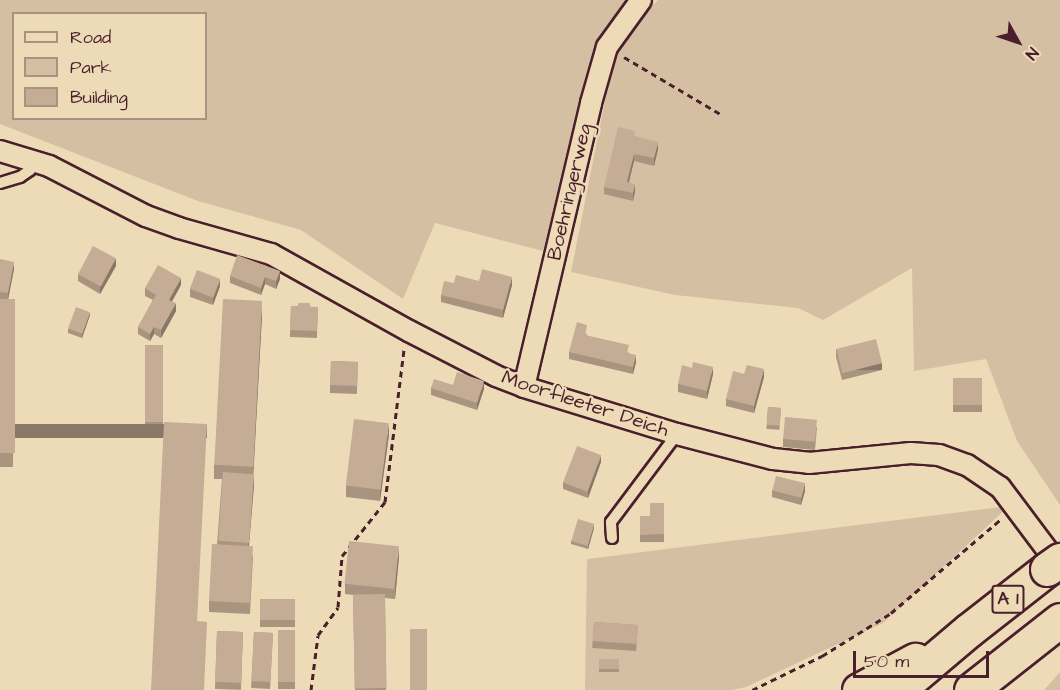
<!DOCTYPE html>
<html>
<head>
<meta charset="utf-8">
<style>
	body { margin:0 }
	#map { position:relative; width:1060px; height:690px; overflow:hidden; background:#eddbb8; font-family:"Architects Daughter",sans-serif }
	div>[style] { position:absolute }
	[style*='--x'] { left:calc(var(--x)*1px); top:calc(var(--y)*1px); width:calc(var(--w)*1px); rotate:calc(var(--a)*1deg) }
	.green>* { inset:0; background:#d5bfa3 }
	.path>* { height:3px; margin-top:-1.5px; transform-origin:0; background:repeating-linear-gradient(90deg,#4a1f2b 0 6px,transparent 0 10.5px) }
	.roads { filter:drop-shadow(2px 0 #4a1f2b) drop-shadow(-2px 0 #4a1f2b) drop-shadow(0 2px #4a1f2b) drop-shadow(0 -2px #4a1f2b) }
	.service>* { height:10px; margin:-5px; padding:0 5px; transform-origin:5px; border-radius:5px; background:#eddbb8 }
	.minor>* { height:20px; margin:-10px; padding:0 10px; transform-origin:10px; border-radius:10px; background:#eddbb8 }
	.motorway>* { height:33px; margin:-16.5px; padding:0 16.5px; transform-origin:16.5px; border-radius:16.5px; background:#eddbb8 }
	.bridges { filter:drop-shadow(2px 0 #4a1f2b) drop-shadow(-2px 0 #4a1f2b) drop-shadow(0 2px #4a1f2b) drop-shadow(0 -2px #4a1f2b) }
	.motorway-bridge>* { height:33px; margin:-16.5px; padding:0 16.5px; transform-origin:16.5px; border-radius:16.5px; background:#eddbb8 }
	.wall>* { inset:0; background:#a99480; transform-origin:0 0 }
	.shaded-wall>* { inset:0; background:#897868; transform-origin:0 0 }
	.building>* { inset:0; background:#c4ac95; transform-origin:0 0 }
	span { translate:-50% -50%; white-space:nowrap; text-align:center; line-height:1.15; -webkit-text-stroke:4.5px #eddbb8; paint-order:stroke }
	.shield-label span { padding:2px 4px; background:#eddbb8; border:2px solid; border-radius:4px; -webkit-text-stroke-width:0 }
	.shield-label { font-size:18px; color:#4a1f2b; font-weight:700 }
	.street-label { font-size:20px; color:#4a1f2b }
	.legend { position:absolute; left:12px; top:12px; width:195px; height:108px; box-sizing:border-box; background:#eddbb8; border:2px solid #ac9080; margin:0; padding:8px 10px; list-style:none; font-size:18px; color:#4a1f2b }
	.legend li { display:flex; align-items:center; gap:12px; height:30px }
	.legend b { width:30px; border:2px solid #ac9080 }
	.north { position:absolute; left:988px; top:12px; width:60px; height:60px; -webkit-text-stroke:4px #eddbb8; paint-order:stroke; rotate:130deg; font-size:16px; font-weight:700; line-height:24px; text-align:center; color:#4a1f2b }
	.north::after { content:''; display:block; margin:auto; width:21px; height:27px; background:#4a1f2b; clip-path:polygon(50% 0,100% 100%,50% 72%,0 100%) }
	.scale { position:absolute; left:853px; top:651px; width:136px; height:27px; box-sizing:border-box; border:3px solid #4a1f2b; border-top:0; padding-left:8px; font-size:18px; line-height:21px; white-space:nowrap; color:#4a1f2b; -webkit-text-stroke:4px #eddbb8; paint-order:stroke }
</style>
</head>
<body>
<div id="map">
	<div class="green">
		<i style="clip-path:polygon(evenodd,0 0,631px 0,597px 43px,543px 251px,435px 223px,403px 299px,301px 230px,198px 201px,0 124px,0 0,14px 14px,206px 14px,206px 118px,14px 118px,14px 14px)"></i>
		<i style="clip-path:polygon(658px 0,1060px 0,1060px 505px,1017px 441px,986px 359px,914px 371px,912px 268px,823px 320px,798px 308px,675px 295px,571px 272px,612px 65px,623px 38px)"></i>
		<i style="clip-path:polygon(1009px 506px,883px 623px,746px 687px,732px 690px,585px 690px,587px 559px)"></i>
		<i style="clip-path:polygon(1060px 672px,1060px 690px,1044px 690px)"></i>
	</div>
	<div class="path">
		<i style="--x:624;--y:57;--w:114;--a:30.6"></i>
		<i style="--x:311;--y:690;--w:55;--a:-82.7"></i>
		<i style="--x:318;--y:635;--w:34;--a:-54"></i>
		<i style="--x:338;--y:607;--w:51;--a:-85.5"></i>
		<i style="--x:342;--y:556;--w:69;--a:-51.5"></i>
		<i style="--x:385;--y:502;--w:154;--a:-82.9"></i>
		<i style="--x:752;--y:690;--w:78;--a:-25.9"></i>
		<i style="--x:822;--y:656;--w:81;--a:-31.9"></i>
		<i style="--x:891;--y:613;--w:145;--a:-40.5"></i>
	</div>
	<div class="roads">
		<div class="service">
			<i style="--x:0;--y:183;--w:21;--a:-17"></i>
			<i style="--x:20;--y:177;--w:12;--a:-35"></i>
			<i style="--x:30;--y:170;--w:12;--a:-48"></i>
			<i style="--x:612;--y:538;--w:16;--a:-94"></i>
			<i style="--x:611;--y:522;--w:110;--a:-53.1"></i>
		</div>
		<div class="minor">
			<i style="--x:0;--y:151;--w:51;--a:17"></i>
			<i style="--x:49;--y:166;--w:109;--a:27.3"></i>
			<i style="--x:146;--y:216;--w:35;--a:20"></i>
			<i style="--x:179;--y:228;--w:96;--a:15.8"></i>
			<i style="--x:271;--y:254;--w:158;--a:29.2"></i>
			<i style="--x:409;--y:331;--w:98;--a:27.3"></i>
			<i style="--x:496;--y:376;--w:30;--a:21"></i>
			<i style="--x:524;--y:387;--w:160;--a:17.1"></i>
			<i style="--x:677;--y:434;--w:99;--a:14.6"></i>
			<i style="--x:773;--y:459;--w:36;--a:6"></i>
			<i style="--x:809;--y:463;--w:102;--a:-5.6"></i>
			<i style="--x:911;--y:453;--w:28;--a:4"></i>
			<i style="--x:939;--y:455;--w:30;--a:20"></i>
			<i style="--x:967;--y:465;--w:40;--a:34"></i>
			<i style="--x:1000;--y:487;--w:100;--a:53.1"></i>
			<i style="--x:524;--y:387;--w:292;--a:-76.7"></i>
			<i style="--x:591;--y:103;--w:58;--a:-74.1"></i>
			<i style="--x:607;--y:47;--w:58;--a:-54.1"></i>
		</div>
		<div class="motorway">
			<i style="--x:859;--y:690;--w:64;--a:-28.2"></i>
			<i style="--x:898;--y:690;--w:93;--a:-40.2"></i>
			<i style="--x:969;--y:630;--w:99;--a:-38"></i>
			<i style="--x:971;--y:690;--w:113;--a:-38.2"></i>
		</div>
	</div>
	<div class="bridges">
		<div class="motorway-bridge">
			<i style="--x:1047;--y:569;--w:16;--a:-35"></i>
		</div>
	</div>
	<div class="wall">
		<i style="clip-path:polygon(635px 136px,658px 149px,654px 166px,634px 161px,629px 182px,635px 191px,633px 201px,604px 194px,604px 187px)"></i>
		<i style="clip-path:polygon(0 259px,14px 269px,8px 299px,15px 299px,13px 467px,0 467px)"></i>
		<i style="clip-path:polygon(116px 266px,100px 294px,78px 281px,78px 274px)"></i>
		<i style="clip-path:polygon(280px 271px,280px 279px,276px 289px,265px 284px,261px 295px,230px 283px,230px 276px)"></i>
		<i style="clip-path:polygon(479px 281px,512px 285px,503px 318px,441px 302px,441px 295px,454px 283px)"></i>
		<i style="clip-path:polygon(181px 285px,172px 301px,176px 311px,161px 338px,154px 334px,150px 341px,138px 334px,138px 327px,153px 300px,145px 296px,145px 288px)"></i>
		<i style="clip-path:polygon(220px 286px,213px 305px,190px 297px,190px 289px)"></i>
		<i style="left:291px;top:306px;width:27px;height:31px;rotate:2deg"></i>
		<i style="clip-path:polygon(90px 315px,82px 338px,68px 333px,68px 329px)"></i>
		<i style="clip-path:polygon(262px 315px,253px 474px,254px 485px,249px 546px,253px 557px,250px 614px,209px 612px,209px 601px,217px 544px,222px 479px,214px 479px,214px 465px)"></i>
		<i style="clip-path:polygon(587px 332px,586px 335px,629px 353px,636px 362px,633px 374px,569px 359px,569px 352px)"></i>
		<i style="left:145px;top:345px;width:18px;height:85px"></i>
		<i style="clip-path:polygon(836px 349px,882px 370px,842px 380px,836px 357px)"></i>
		<i style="left:331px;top:361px;width:27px;height:32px;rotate:2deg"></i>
		<i style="clip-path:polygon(692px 368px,713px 374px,707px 399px,678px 392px,678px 384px)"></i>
		<i style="clip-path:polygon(764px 377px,754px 413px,726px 406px,726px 399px)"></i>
		<i style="left:953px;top:378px;width:29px;height:34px"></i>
		<i style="clip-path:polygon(431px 388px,484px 389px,477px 410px,431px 395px)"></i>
		<i style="left:768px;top:407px;width:13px;height:22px;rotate:4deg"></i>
		<i style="clip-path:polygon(817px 427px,815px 450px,783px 447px,783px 439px)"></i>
		<i style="clip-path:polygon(389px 434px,380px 501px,346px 497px,346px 486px)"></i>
		<i style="clip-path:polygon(601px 462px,588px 498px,563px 489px,563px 482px)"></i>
		<i style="clip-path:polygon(772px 490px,805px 491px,801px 505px,772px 497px)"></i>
		<i style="clip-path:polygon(664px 503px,664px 542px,640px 542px,640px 516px,650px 516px)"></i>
		<i style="clip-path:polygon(594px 528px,588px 549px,571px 544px,571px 541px)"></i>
		<i style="clip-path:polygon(399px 557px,395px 599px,385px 598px,386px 690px,355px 690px,353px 595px,345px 594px,345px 584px)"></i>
		<i style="left:260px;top:599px;width:35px;height:28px"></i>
		<i style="left:594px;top:622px;width:44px;height:26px;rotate:4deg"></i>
		<i style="left:278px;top:630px;width:17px;height:59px"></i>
		<i style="left:217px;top:631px;width:26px;height:58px;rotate:2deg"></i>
		<i style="left:254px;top:632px;width:19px;height:56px;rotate:3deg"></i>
		<i style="left:599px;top:659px;width:20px;height:13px"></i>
	</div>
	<div class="shaded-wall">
		<i style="clip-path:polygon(658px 142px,658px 149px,654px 166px,654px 158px)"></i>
		<i style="clip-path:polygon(634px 154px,634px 161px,627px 189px,627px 182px)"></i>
		<i style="clip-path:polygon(635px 184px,635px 191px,633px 201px,633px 193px)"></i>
		<i style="clip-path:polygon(116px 258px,116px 266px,100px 294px,100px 286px)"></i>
		<i style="clip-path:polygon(14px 262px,14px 269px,8px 300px,8px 293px)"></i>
		<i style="clip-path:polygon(280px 271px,280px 279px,276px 289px,276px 281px)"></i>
		<i style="clip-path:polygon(265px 277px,265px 284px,261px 295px,261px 288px)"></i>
		<i style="clip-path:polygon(512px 277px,512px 285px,503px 318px,503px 310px)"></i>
		<i style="clip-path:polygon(181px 278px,181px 285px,169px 307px,169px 300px)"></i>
		<i style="clip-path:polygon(220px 279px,220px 286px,213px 305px,213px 298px)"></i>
		<i style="clip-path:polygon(262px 301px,262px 315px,253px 481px,253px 467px)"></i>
		<i style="clip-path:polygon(176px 303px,176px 311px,161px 338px,161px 330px)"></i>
		<i style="clip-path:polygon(90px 312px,90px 315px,82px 338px,82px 334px)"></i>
		<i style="clip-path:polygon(154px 327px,154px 334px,150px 341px,150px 334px)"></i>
		<i style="clip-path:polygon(636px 355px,636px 362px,633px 374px,633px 367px)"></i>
		<i style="left:882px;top:363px;width:7px;height:41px;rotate:90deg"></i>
		<i style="clip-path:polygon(713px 367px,713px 374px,707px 399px,707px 391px)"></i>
		<i style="clip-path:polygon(764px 369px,764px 377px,754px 413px,754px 406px)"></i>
		<i style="clip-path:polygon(484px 381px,484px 389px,477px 410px,477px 403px)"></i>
		<i style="clip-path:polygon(389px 423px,389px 434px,380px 501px,380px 491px)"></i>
		<i style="left:207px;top:424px;width:14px;height:197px;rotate:90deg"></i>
		<i style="clip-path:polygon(601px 455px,601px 462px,588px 498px,588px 491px)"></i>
		<i style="clip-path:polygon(254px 474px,254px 485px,248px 554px,248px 543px)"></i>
		<i style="clip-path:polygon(805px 483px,805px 491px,801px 505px,801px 498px)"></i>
		<i style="clip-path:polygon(594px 524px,594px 528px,588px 549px,588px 546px)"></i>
		<i style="clip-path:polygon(399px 546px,399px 557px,395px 599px,395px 588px)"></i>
	</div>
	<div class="building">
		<i style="clip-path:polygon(618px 127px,635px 131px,634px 136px,658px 142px,654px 158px,634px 154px,627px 182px,635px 184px,633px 193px,604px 187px)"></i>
		<i style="left:93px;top:246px;width:26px;height:32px;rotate:28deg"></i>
		<i style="clip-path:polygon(237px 255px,280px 271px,276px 281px,265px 277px,261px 288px,230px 276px)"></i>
		<i style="clip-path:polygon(0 259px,14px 262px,8px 293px,0 292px)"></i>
		<i style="clip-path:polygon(158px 265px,181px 278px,169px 300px,176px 303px,161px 330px,154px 327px,150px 334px,138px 327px,156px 295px,145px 288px)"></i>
		<i style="clip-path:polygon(482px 269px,512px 277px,503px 310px,441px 295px,444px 281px,454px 283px,456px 275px,479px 281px)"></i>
		<i style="left:197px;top:270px;width:25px;height:20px;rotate:21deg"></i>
		<i style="left:0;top:299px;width:15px;height:154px"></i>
		<i style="left:223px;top:299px;width:39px;height:166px;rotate:3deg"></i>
		<i style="clip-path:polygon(298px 303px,310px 303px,310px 307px,318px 307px,317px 331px,290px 330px,291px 306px,298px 306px)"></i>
		<i style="left:76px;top:307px;width:15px;height:23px;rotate:20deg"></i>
		<i style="clip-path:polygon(577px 322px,587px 325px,585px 335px,629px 345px,627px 353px,636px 355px,633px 367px,569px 352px)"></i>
		<i style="left:876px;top:339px;width:25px;height:41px;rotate:76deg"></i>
		<i style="left:145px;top:345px;width:18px;height:77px"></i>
		<i style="left:331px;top:361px;width:27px;height:24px;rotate:2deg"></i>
		<i style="clip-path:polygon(693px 362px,713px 367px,707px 391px,678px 384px,682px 365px,692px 368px)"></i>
		<i style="clip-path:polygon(747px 365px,764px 369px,754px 406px,726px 399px,733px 371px,744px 374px)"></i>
		<i style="clip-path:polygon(457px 372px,484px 381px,477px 403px,431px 388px,434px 379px,453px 385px)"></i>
		<i style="left:953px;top:378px;width:29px;height:27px"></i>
		<i style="left:768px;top:407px;width:13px;height:18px;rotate:4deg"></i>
		<i style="left:785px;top:417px;width:32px;height:22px;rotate:5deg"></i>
		<i style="left:354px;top:419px;width:35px;height:67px;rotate:7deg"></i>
		<i style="clip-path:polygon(164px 422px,207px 424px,197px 621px,207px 622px,204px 690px,151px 690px)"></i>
		<i style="left:577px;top:446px;width:26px;height:39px;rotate:21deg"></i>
		<i style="left:223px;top:472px;width:31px;height:69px;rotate:4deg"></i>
		<i style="left:776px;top:476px;width:30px;height:15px;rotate:14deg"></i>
		<i style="clip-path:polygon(650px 503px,664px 503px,664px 534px,640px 535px,640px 516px,650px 516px)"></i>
		<i style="left:578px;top:519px;width:17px;height:23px;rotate:17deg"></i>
		<i style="left:349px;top:541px;width:50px;height:43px;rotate:6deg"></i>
		<i style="left:212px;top:544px;width:41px;height:57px;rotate:3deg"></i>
		<i style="left:385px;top:594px;width:94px;height:32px;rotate:89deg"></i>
		<i style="left:260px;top:599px;width:35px;height:21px"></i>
		<i style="left:594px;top:622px;width:44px;height:19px;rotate:4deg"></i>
		<i style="left:410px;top:629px;width:17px;height:61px"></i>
		<i style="left:278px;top:630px;width:17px;height:52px"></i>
		<i style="left:217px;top:631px;width:26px;height:51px;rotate:2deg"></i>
		<i style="left:254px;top:632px;width:19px;height:49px;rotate:3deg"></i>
		<i style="left:599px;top:659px;width:20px;height:10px"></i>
	</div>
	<div class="shield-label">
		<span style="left:1008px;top:599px">A 1</span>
	</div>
	<div class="street-label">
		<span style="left:570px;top:192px;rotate:-77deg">Boehringerweg</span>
		<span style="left:585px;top:404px;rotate:18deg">Moorfleeter Deich</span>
	</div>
	<ul class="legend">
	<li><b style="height:8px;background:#eddbb8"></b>Road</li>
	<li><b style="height:16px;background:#d5bfa3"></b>Park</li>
	<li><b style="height:16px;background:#c4ac95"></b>Building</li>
	</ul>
	<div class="north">N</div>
	<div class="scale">50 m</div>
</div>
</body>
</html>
